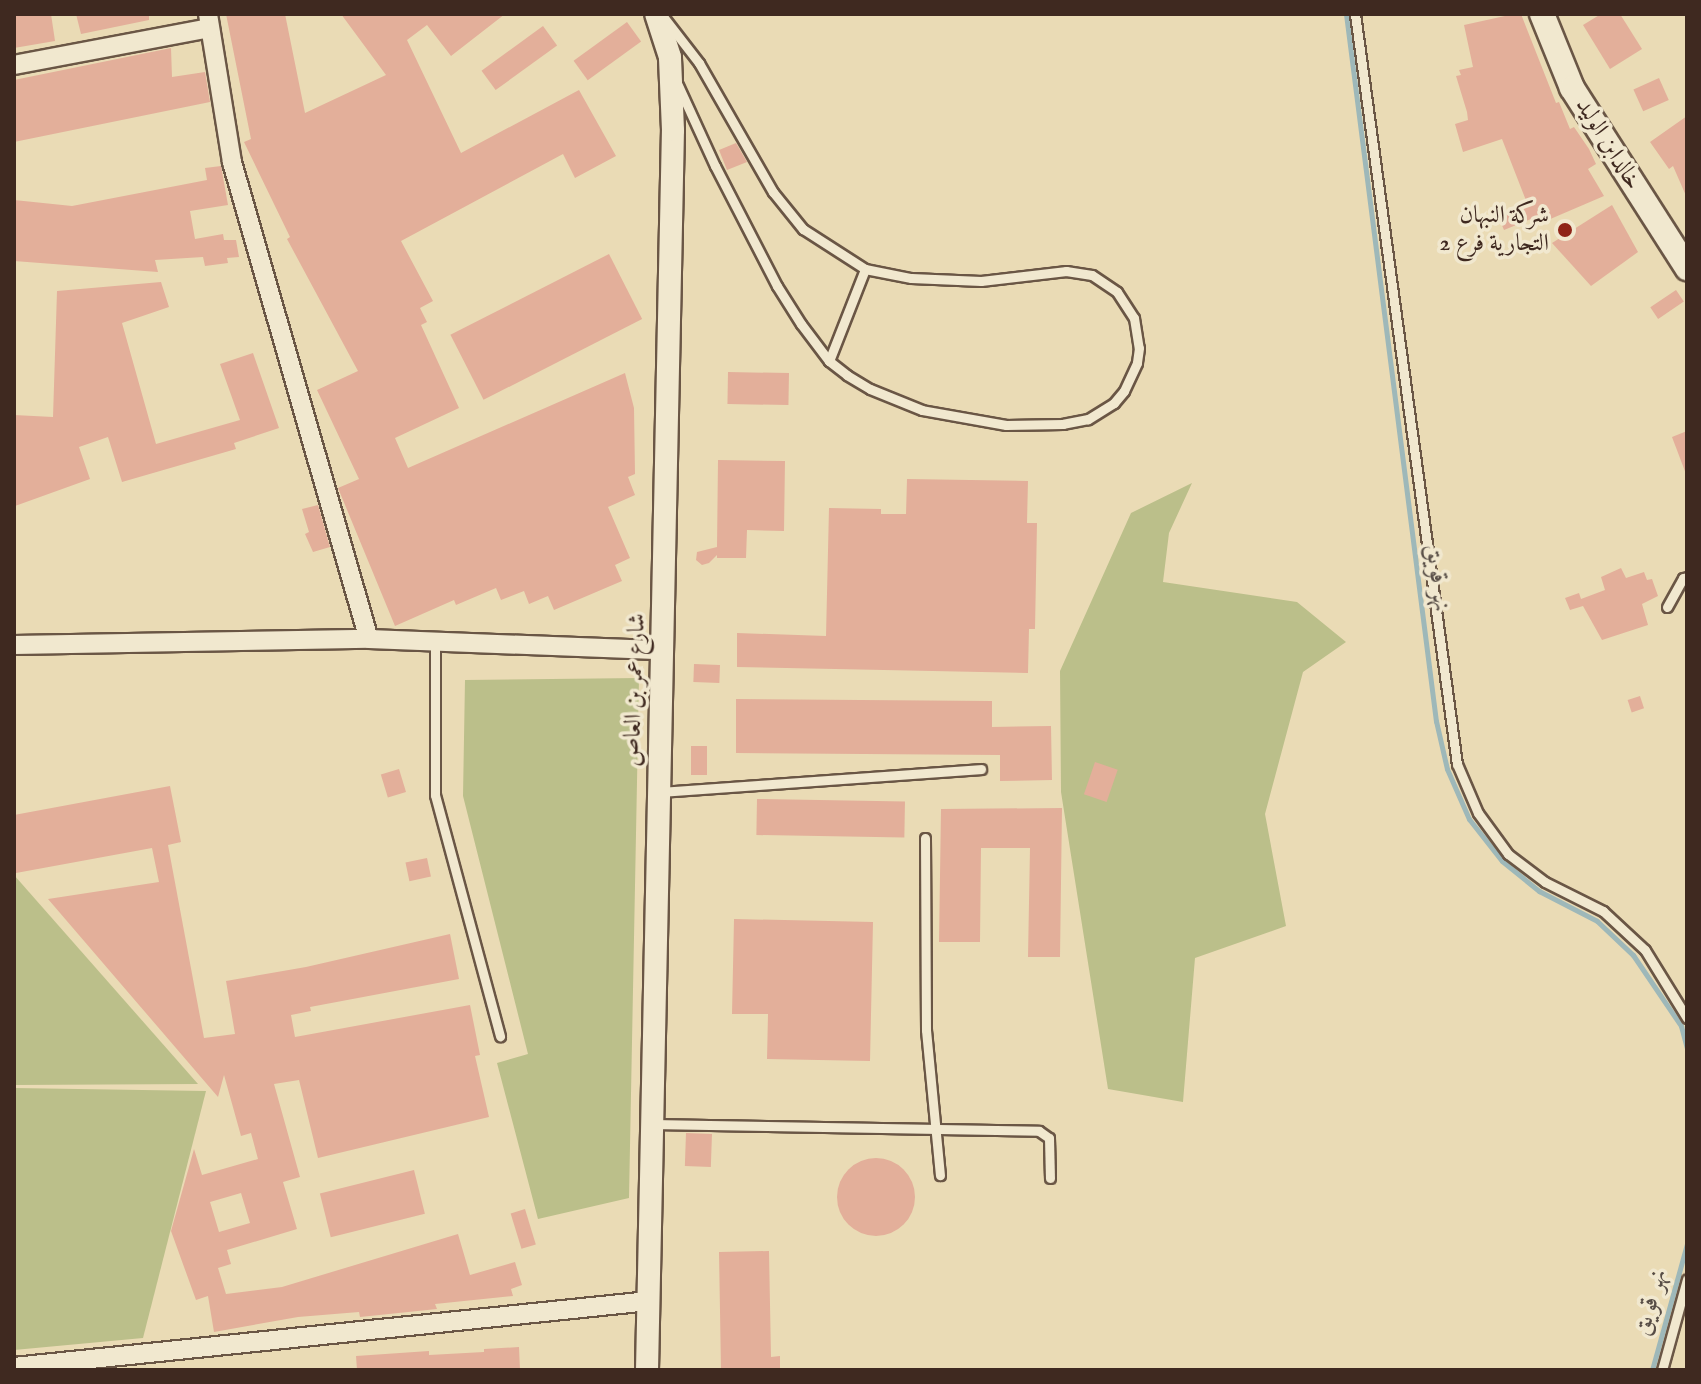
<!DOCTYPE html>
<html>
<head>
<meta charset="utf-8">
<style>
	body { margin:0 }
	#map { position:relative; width:1701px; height:1384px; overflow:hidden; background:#eadbb5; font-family:"IM FELL English",Amiri,serif }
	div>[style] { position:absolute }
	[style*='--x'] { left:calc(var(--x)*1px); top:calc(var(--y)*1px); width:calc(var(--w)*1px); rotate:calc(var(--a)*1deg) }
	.green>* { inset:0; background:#bbbf8a }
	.stream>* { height:5px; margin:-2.5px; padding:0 2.5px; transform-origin:2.5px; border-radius:2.5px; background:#9eb8b9 }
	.building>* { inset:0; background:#e3af9a; transform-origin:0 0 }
	.round { border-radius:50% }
	.roads { filter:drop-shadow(2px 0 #6a5645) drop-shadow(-2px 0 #6a5645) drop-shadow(0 2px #6a5645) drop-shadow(0 -2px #6a5645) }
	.service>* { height:9px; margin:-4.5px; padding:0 4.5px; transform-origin:4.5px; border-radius:4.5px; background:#f1e8cf }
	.minor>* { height:18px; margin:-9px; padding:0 9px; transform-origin:9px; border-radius:9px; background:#f1e8cf }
	.tertiary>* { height:22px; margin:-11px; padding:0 11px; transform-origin:11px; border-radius:11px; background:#f1e8cf }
	.secondary>* { height:24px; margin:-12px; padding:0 12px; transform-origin:12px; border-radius:12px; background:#f1e8cf }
	.dots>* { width:22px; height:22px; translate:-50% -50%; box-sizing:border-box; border:4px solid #f1e8cf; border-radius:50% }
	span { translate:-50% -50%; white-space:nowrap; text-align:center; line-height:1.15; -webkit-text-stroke:7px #f1e8cf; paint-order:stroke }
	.street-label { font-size:24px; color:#3f2920 }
	.poi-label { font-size:24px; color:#3f2920 }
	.right { translate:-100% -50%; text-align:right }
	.water-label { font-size:26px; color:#574d46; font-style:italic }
	.frame { position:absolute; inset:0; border:16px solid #3f2920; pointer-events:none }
</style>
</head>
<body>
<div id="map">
	<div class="green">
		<i style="clip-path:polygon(1192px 483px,1169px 533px,1163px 582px,1297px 602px,1346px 642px,1303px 672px,1265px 814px,1286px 926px,1195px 958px,1183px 1102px,1108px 1089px,1061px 792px,1060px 671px,1131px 513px)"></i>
		<i style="clip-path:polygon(639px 678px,629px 1198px,538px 1219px,497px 1063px,528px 1054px,463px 796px,465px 680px)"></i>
		<i style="clip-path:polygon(14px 875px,198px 1084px,14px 1085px)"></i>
		<i style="clip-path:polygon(14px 1088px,206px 1091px,143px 1338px,14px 1350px)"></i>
	</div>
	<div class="stream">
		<i style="--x:1346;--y:14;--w:713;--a:82.75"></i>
		<i style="--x:1436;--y:721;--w:49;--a:77.1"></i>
		<i style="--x:1447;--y:769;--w:55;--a:66.3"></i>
		<i style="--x:1469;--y:819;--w:53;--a:51.8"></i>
		<i style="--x:1502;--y:861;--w:48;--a:39"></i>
		<i style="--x:1539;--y:891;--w:65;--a:27.3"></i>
		<i style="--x:1597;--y:921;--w:50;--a:43.4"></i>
		<i style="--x:1633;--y:955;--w:86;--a:55.9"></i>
		<i style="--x:1681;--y:1026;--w:24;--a:75"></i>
		<i style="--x:1652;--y:1370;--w:131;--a:-74.5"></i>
	</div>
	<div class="building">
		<i style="clip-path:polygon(14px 14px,51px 14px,55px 41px,14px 48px)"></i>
		<i style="clip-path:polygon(76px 14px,149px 14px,149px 20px,81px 34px)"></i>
		<i style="clip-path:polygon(226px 14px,285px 14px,305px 113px,386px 75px,341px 14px,505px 14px,451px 56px,427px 25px,407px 40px,461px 153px,579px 90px,616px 156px,575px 178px,563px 154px,401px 241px,433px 301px,420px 308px,427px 322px,421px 325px,459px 408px,395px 438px,408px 468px,625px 373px,634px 408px,635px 474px,628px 477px,635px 495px,608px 507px,630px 558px,615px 565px,622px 581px,554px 610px,548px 596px,529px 604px,524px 591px,501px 600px,496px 588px,456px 605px,454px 600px,395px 626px,338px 488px,359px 479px,317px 390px,358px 371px,287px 239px,290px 237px,244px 142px,251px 139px)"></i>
		<i style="clip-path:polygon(1514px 14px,1521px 14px,1556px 103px,1559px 102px,1570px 129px,1574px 127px,1589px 149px,1596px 164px,1588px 169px,1604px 196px,1534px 226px,1531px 219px,1504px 230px,1499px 218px,1527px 203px,1502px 139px,1463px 152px,1455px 124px,1468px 120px,1467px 112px,1456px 76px,1461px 75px,1459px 70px,1473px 67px,1464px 25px)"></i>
		<i style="clip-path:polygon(1601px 14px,1620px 14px,1642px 49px,1610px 69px,1583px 25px)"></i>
		<i style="left:627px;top:22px;width:24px;height:66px;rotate:54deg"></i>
		<i style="left:543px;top:26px;width:24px;height:76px;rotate:54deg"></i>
		<i style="clip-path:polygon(171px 48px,172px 77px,205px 72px,210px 102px,14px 142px,14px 80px)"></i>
		<i style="left:1659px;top:78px;width:24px;height:28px;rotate:66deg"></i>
		<i style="clip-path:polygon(1687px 116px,1687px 198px,1673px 166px,1669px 169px,1650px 142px)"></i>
		<i style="clip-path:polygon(736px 143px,747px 162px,727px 170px,719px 150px)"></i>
		<i style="clip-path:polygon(221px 166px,228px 205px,190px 211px,195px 239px,223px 234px,224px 240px,236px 240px,239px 257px,227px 258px,228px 263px,205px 266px,203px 257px,155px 260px,158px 272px,14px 261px,14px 200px,72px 206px,207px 180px,205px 168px)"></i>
		<i style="clip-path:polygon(1612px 205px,1638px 252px,1591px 286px,1552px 243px)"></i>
		<i style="left:609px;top:254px;width:73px;height:178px;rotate:63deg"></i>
		<i style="clip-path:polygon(161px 282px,169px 307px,122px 323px,156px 444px,240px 420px,220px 364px,253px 353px,279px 428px,234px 443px,236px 449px,122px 482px,108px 437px,79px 447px,90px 479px,15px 506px,14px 415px,53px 417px,57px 291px)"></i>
		<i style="left:1676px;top:290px;width:14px;height:31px;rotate:56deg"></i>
		<i style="left:728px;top:372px;width:61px;height:32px;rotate:1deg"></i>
		<i style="clip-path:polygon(1687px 431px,1687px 473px,1686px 474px,1672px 437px)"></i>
		<i style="clip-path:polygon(718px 460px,785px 461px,784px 531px,747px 530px,746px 558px,717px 558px,717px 555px,709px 563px,702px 565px,696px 560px,697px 552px,717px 547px)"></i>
		<i style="clip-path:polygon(907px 479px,1028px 481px,1027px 523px,1037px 523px,1035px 629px,1029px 629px,1028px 673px,737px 667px,737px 633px,826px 636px,829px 508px,881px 509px,881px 514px,906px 514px)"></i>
		<i style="clip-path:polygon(318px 505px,330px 547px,313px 552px,305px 534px,309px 532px,302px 509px)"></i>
		<i style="clip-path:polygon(1621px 568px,1626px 578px,1644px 572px,1647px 580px,1652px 579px,1658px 596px,1642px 604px,1648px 625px,1602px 640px,1583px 606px,1570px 610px,1565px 598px,1579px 593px,1581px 599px,1605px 590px,1601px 577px)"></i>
		<i style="left:694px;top:664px;width:26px;height:18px;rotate:2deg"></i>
		<i style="left:1640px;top:696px;width:13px;height:13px;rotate:72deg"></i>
		<i style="clip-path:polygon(736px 699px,992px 701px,992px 727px,1051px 726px,1052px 780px,1000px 781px,1000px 755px,736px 753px)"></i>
		<i style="left:691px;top:746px;width:16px;height:29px"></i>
		<i style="left:1095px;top:762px;width:24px;height:34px;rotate:19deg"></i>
		<i style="left:399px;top:769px;width:24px;height:19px;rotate:73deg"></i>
		<i style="clip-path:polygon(evenodd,170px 786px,181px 842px,168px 845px,204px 1038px,235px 1034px,226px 981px,306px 967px,450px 934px,459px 979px,310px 1007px,311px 1011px,291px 1015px,295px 1037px,470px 1005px,480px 1055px,475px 1056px,489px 1117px,318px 1158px,299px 1080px,274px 1084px,300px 1177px,283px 1182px,297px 1229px,227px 1250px,231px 1264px,218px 1268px,226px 1294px,282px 1287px,458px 1234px,470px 1275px,515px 1262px,522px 1285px,511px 1289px,513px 1296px,435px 1304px,437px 1309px,360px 1317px,359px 1312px,298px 1317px,214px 1332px,208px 1296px,196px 1300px,171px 1231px,194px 1149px,202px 1175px,258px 1159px,251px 1133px,241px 1136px,224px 1075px,218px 1097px,48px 899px,159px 882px,152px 848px,16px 873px,14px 863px,14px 815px,170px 786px,241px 1193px,250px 1223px,219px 1232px,210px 1202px,241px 1193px)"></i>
		<i style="left:757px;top:799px;width:148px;height:36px;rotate:1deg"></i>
		<i style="clip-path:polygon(1062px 808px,1060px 957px,1028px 957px,1030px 848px,981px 848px,980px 942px,939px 942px,941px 809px)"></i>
		<i style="left:427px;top:858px;width:19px;height:22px;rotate:78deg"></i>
		<i style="clip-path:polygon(734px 919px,873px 922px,870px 1061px,767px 1059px,768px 1014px,732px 1014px)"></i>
		<i style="left:686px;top:1133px;width:26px;height:33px;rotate:2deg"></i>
		<i class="round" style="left:837px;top:1158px;width:78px;height:78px"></i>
		<i style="left:414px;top:1170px;width:45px;height:97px;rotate:76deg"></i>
		<i style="left:525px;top:1209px;width:37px;height:15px;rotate:73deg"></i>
		<i style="clip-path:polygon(769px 1251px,771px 1357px,780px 1356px,780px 1370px,721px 1370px,719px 1252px)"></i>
		<i style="clip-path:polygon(519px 1347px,520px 1370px,357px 1370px,356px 1356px,429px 1351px,429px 1355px,484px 1352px,484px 1349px)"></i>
	</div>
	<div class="roads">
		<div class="service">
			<i style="--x:1355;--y:14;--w:757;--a:82.26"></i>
			<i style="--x:1457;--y:764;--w:53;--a:66.8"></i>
			<i style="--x:1478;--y:813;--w:51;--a:53.8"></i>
			<i style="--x:1508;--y:854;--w:46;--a:37.1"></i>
			<i style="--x:1545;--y:882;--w:65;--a:26.6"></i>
			<i style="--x:1603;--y:911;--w:57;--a:42.9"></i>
			<i style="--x:1645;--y:950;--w:80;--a:58.3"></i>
			<i style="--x:665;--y:19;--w:56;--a:52.3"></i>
			<i style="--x:699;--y:63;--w:149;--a:60.2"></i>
			<i style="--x:773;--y:192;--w:48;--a:51"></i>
			<i style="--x:803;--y:229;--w:74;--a:32.8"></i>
			<i style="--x:865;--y:269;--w:47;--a:11.1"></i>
			<i style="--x:911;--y:278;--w:70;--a:2.5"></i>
			<i style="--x:981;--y:281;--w:86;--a:-6.7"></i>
			<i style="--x:1066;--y:271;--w:26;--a:9"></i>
			<i style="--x:1092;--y:275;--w:30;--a:34"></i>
			<i style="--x:1117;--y:292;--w:31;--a:57"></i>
			<i style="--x:1134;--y:318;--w:30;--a:81"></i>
			<i style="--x:1139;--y:348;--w:15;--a:98"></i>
			<i style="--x:1137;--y:363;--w:31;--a:115"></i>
			<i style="--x:1124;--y:391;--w:16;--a:130"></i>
			<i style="--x:1114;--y:403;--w:31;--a:148"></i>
			<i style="--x:1088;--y:419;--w:25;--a:169"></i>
			<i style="--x:1063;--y:424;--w:57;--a:179"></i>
			<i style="--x:1006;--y:425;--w:85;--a:-169.9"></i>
			<i style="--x:922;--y:410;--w:56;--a:-158"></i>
			<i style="--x:870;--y:389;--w:27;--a:-149"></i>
			<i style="--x:847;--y:375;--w:23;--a:-142"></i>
			<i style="--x:829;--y:361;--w:46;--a:-127.1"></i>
			<i style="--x:801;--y:324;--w:45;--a:-122.3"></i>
			<i style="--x:777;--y:286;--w:135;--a:-117.3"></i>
			<i style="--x:715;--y:166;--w:89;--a:-114.6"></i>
			<i style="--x:829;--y:361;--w:99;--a:-68.6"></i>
			<i style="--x:1667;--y:607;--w:33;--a:-61"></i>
			<i style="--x:1683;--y:578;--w:4;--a:-14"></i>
			<i style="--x:435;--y:644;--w:151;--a:90"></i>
			<i style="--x:435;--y:795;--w:250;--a:74.9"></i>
			<i style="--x:661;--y:792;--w:321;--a:-4.1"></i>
			<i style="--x:925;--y:838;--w:192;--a:89.7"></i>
			<i style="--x:926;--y:1030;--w:146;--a:84.5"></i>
			<i style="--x:652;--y:1124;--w:387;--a:1"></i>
			<i style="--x:1039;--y:1131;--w:12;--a:35"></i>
			<i style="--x:1049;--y:1138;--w:40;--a:88.6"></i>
			<i style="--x:1662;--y:1370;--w:94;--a:-74.6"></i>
		</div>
		<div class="minor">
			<i style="--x:208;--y:14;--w:150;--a:80.8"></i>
			<i style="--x:232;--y:162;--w:496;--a:74"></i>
			<i style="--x:14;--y:65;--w:199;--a:-10.7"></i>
			<i style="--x:14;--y:645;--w:355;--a:-1"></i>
			<i style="--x:369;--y:639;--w:293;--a:2.2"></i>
			<i style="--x:14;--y:1367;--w:638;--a:-5.93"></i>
		</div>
		<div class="tertiary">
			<i style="--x:647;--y:1370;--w:1240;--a:-88.8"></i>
			<i style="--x:673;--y:130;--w:73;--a:-92.4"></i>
			<i style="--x:670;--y:57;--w:45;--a:-108"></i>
		</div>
		<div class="secondary">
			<i style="--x:1542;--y:14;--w:80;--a:67.9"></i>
			<i style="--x:1572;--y:88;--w:214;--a:57.4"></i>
		</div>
	</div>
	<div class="dots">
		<i style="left:1565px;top:230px;background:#8f2418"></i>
	</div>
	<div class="street-label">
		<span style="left:1608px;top:144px;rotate:58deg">خالدابن الوليد</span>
		<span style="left:635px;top:690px;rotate:-88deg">شارع عمر بن العاص</span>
	</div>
	<div class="poi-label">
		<span class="right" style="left:1549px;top:230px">شركة النبهان<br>التجارية فرع 2</span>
	</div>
	<div class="water-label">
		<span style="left:1438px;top:578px;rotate:83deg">نهر قويق</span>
		<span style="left:1650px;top:1302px;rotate:-74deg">نهر قويق</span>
	</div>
	<div class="frame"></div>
</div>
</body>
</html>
